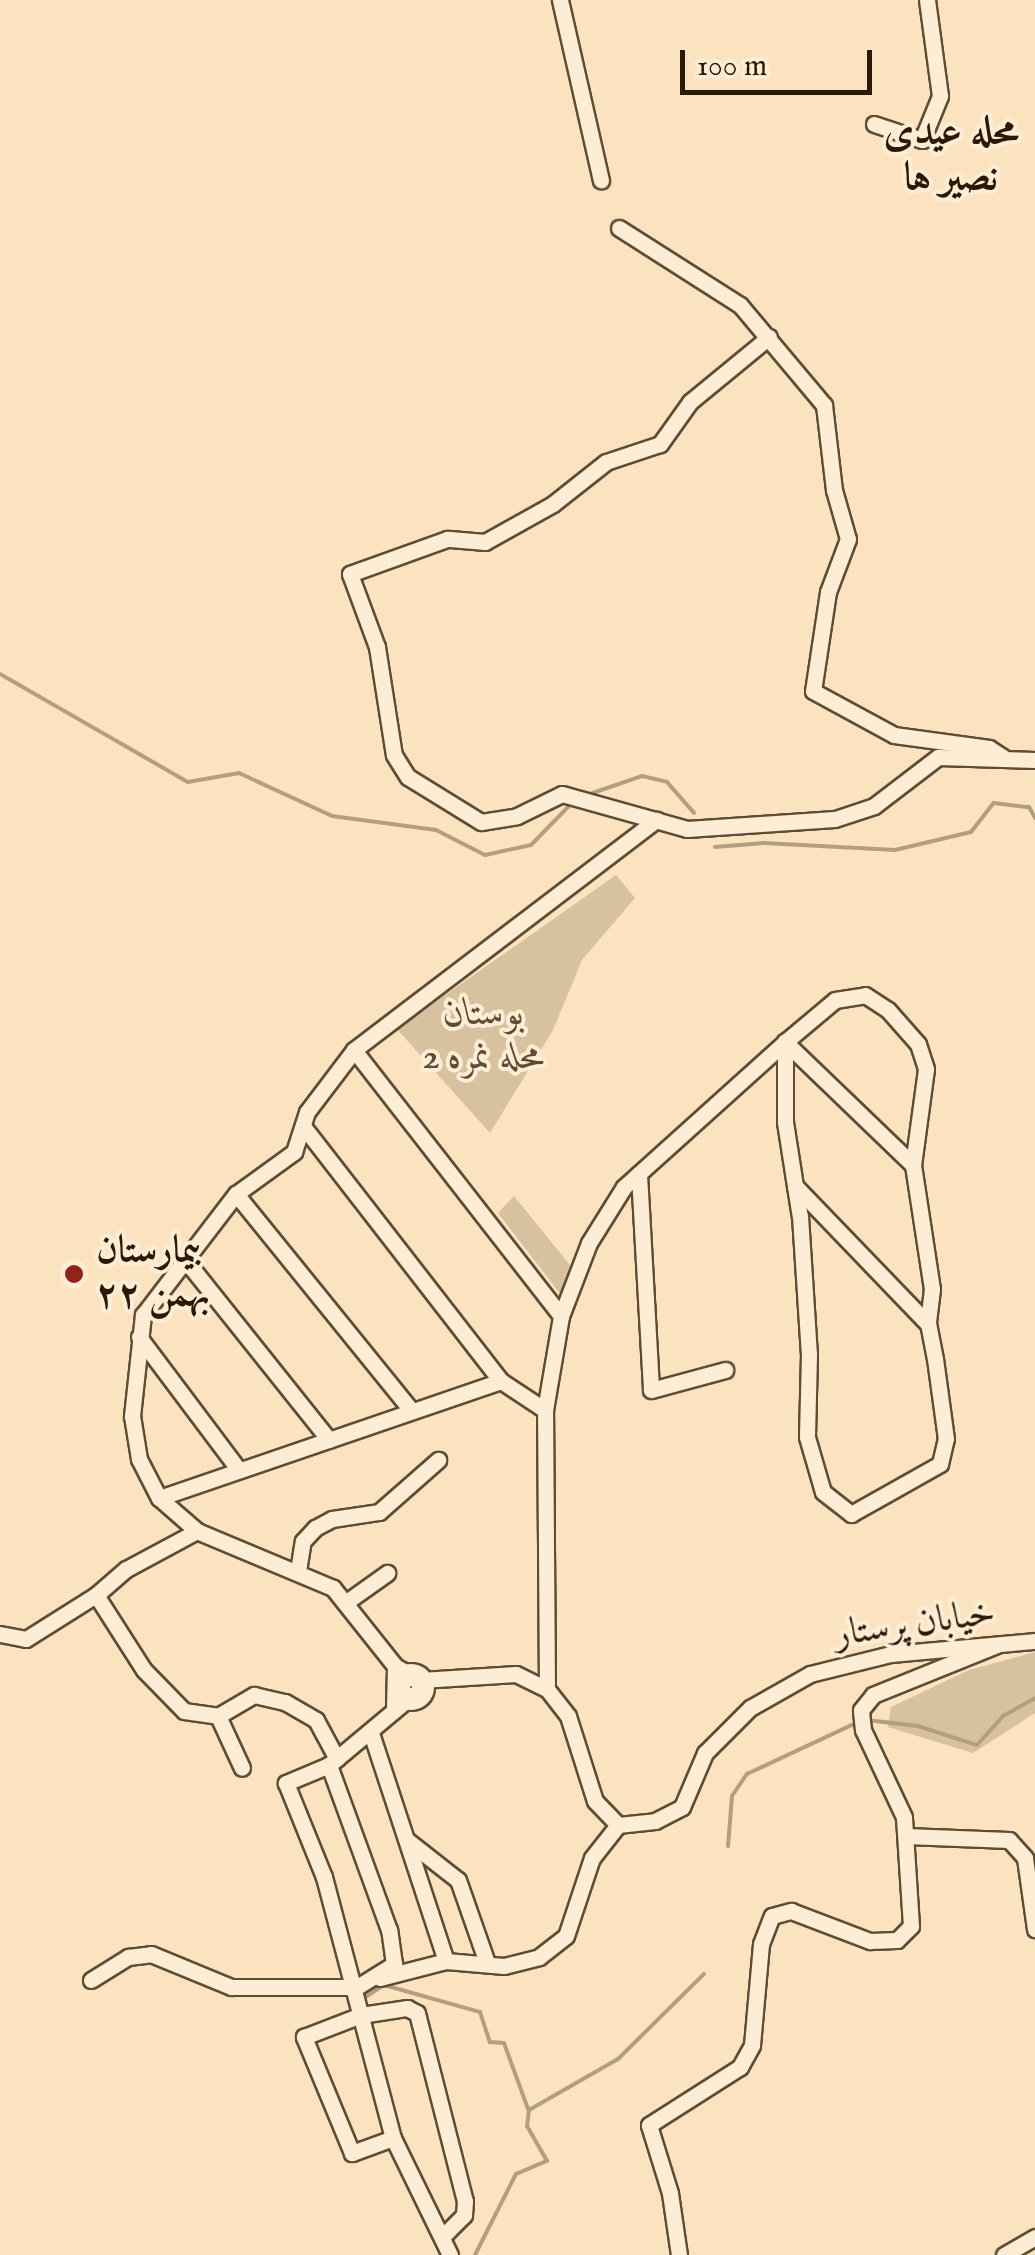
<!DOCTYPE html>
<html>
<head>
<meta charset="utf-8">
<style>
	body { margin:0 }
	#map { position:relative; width:1035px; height:2255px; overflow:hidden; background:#fce3bf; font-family:"IM FELL English",Amiri,serif }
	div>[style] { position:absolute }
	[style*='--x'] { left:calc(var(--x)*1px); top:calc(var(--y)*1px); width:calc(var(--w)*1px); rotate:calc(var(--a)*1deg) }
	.green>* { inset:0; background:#d8c19f }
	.stream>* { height:4px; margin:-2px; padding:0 2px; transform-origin:2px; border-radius:2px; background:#b59e80 }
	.roads { filter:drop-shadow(2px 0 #5e4c34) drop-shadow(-2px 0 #5e4c34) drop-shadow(0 2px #5e4c34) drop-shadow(0 -2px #5e4c34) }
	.street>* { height:15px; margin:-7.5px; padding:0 7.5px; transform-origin:7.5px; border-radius:7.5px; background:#fdedd5 }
	.secondary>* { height:22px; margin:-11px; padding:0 11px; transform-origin:11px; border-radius:11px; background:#fdedd5 }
	.secondary>.ring { margin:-11px; padding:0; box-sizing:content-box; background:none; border:22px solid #fdedd5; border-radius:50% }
	.dots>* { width:28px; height:28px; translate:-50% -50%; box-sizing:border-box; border:5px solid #fdedd5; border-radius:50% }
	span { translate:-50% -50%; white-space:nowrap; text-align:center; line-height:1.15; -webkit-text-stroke:8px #fdedd5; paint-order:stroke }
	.park-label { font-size:38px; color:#5e4b33; font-style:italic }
	.poi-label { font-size:38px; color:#2a1905; font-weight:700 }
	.left { translate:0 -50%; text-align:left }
	.street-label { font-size:38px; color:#2a1905 }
	.neighbourhood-label { font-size:40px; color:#2a1905; font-weight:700 }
	.scale { position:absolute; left:680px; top:50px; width:192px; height:45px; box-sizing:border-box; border:5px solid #2a1905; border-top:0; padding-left:12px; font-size:30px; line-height:35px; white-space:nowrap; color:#2a1905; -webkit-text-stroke:8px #fdedd5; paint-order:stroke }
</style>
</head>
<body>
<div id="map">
	<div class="green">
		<i style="clip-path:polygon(616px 875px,635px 898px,582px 960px,553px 1030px,490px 1133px,397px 1029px)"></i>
		<i style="clip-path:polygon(514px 1196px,574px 1270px,562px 1296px,498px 1213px)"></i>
		<i style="clip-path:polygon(1035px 1652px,1035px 1713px,973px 1753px,888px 1727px,891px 1707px,969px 1670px)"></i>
	</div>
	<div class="stream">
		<i style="--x:0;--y:674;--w:217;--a:29.9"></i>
		<i style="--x:188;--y:782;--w:52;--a:-10"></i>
		<i style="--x:239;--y:773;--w:102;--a:24.8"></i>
		<i style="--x:332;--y:816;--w:105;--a:7.7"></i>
		<i style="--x:436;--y:830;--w:55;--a:27"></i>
		<i style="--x:485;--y:855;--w:47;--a:-12.3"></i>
		<i style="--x:531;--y:845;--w:57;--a:-45.7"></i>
		<i style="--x:584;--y:796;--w:61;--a:-19"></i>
		<i style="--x:642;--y:776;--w:26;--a:13"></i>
		<i style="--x:667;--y:782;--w:41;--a:48.9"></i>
		<i style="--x:715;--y:847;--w:49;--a:-4.7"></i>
		<i style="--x:764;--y:843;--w:131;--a:3.1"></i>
		<i style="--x:895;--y:850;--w:78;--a:-13.3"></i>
		<i style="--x:971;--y:832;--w:37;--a:-52"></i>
		<i style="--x:994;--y:803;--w:35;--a:7"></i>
		<i style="--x:1029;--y:807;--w:13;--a:61"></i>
		<i style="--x:867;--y:1720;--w:51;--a:6.7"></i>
		<i style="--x:918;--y:1726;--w:62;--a:17.9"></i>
		<i style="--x:977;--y:1745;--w:39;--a:-48"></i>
		<i style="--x:1003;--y:1716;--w:37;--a:-29"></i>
		<i style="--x:728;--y:1846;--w:50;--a:-85.4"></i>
		<i style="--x:732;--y:1796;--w:27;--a:-56"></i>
		<i style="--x:747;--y:1774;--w:123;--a:-25.1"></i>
		<i style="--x:364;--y:1998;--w:24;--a:-33"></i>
		<i style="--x:384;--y:1985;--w:100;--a:15.7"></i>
		<i style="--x:480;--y:2012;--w:32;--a:72"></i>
		<i style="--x:490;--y:2042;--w:14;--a:4"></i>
		<i style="--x:504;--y:2043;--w:70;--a:70"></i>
		<i style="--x:475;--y:2255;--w:91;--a:-63.2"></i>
		<i style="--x:516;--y:2174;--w:34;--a:-23"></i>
		<i style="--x:547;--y:2161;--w:40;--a:-119.7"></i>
		<i style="--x:527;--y:2126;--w:16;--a:-83"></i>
		<i style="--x:529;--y:2110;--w:103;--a:-29.8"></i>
		<i style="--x:618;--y:2059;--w:121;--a:-44.7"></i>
	</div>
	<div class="roads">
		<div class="street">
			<i style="--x:560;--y:0;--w:185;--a:77.2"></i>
			<i style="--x:874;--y:124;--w:51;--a:18.4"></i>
			<i style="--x:922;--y:140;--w:48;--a:-67.8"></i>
			<i style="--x:940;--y:96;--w:97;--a:-97.7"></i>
			<i style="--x:619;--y:228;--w:143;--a:32.5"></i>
			<i style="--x:740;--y:305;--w:131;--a:50"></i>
			<i style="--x:824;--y:405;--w:86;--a:83.3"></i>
			<i style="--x:834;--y:490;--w:51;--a:74.1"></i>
			<i style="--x:848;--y:539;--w:57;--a:110.7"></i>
			<i style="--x:828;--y:592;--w:100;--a:98.6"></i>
			<i style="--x:813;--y:691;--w:92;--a:28.5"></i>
			<i style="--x:894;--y:735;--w:96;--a:7.8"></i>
			<i style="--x:989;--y:748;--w:17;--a:33"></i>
			<i style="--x:769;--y:337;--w:102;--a:140.6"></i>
			<i style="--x:690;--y:402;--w:52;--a:125.5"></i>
			<i style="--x:660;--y:444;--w:57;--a:161.6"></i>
			<i style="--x:606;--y:462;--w:68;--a:141.6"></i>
			<i style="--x:553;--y:504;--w:78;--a:150.8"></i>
			<i style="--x:485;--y:542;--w:38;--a:-175"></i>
			<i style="--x:447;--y:539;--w:103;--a:160.2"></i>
			<i style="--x:350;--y:574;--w:78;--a:69.7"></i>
			<i style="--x:377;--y:647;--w:109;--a:81.1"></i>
			<i style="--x:394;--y:755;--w:26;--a:58"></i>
			<i style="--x:408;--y:777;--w:86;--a:31.7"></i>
			<i style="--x:481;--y:822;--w:36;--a:-9"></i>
			<i style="--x:517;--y:816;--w:50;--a:-26.1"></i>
			<i style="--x:562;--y:794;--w:130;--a:15.6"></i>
			<i style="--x:687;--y:829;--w:148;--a:-3.9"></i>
			<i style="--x:835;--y:819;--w:41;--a:-18.4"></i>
			<i style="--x:874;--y:806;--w:81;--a:-37.4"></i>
			<i style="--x:938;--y:757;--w:97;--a:1.8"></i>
			<i style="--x:785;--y:1042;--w:80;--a:90"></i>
			<i style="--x:785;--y:1122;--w:65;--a:81.1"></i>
			<i style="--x:795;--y:1186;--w:30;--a:81"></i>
			<i style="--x:800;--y:1216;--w:138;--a:86.3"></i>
			<i style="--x:809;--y:1354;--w:83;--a:91.4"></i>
			<i style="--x:807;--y:1437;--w:57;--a:73.8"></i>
			<i style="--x:823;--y:1492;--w:36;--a:38"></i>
			<i style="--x:851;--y:1514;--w:102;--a:-29.3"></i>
			<i style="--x:940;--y:1464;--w:26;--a:-77"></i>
			<i style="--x:946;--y:1439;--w:81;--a:-97.8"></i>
			<i style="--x:935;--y:1359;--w:36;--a:-101"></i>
			<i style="--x:928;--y:1324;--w:192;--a:-133.9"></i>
			<i style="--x:354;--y:1050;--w:337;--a:52.1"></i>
			<i style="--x:303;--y:1126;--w:323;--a:52.2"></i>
			<i style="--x:913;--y:1165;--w:178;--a:-136.1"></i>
			<i style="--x:785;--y:1042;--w:65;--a:-40"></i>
			<i style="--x:835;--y:1000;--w:30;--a:-9"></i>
			<i style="--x:865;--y:995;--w:27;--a:33"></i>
			<i style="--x:888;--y:1010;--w:45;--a:48.6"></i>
			<i style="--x:918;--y:1044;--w:26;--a:72"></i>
			<i style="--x:926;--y:1069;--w:97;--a:97.7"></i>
			<i style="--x:913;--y:1165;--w:125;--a:81.3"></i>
			<i style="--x:932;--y:1289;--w:35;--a:97"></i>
			<i style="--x:639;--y:1174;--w:216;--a:86.8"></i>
			<i style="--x:651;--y:1390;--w:77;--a:-15.1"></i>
			<i style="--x:236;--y:1194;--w:279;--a:51"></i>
			<i style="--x:183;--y:1257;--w:234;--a:51.4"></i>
			<i style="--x:139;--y:1337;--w:166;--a:53.1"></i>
			<i style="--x:159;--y:1498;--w:361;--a:-18.9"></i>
			<i style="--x:501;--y:1381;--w:53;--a:33.4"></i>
			<i style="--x:197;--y:1531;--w:81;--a:151.8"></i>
			<i style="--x:126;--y:1569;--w:40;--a:139"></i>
			<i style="--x:96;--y:1595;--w:89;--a:57.4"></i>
			<i style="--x:144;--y:1670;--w:57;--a:45.7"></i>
			<i style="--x:184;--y:1711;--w:34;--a:8"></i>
			<i style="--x:218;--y:1716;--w:57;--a:65.2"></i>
			<i style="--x:298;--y:1571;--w:30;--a:-81"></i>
			<i style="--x:303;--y:1541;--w:18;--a:-47"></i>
			<i style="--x:315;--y:1528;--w:19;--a:-28"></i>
			<i style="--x:332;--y:1519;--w:48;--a:-8.5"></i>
			<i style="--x:379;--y:1512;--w:79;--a:-41.4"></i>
			<i style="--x:345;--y:1603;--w:52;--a:-35.5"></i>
			<i style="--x:0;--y:1634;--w:26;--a:11"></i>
			<i style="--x:26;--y:1639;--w:83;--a:-32.2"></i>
			<i style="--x:411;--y:1675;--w:18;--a:-151"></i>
			<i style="--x:395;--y:1666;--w:100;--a:-128.5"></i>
			<i style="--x:333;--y:1588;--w:147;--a:-157.3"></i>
			<i style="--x:197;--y:1531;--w:50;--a:-139"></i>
			<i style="--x:159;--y:1498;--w:44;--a:-117.1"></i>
			<i style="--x:139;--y:1459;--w:44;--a:-99.2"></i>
			<i style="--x:132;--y:1416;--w:102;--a:-83.8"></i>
			<i style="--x:143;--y:1315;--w:153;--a:-52.5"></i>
			<i style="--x:236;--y:1194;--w:72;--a:-35.9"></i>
			<i style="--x:294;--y:1152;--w:42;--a:-72"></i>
			<i style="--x:307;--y:1112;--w:78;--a:-52.8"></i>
			<i style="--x:354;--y:1050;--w:380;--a:-37.3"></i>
			<i style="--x:421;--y:1680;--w:95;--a:-3.6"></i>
			<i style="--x:516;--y:1674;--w:34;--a:26"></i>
			<i style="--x:547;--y:1689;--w:34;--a:52"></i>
			<i style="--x:568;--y:1716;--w:89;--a:72.4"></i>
			<i style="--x:595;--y:1801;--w:33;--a:46"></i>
			<i style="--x:618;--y:1825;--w:37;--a:-6"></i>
			<i style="--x:655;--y:1821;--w:30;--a:-27"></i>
			<i style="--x:682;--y:1807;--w:59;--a:-66.9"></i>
			<i style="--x:705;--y:1753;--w:64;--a:-45"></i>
			<i style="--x:750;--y:1708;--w:69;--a:-29.5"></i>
			<i style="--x:810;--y:1674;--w:83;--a:-13.9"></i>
			<i style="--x:891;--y:1654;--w:145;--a:-5.2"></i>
			<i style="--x:547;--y:1689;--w:279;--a:-90.4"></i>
			<i style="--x:545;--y:1410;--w:95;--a:-80.3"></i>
			<i style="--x:561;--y:1316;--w:78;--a:-69"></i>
			<i style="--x:589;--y:1243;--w:66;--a:-58"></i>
			<i style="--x:624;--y:1187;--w:217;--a:-42"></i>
			<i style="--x:408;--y:1699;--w:103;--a:140.1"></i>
			<i style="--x:329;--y:1765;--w:47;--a:157.3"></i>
			<i style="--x:286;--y:1783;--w:101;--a:68"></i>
			<i style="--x:324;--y:1877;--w:270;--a:75.2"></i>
			<i style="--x:393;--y:2138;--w:130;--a:64"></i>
			<i style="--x:394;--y:1708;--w:42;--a:-88.6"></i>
			<i style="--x:218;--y:1716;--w:42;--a:-30.3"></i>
			<i style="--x:254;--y:1695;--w:32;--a:13"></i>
			<i style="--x:285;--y:1702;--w:36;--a:30"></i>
			<i style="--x:316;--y:1720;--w:44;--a:61.7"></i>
			<i style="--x:371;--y:1733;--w:240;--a:71.8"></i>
			<i style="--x:906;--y:1836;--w:103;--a:2.2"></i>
			<i style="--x:1009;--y:1840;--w:24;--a:48"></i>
			<i style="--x:1025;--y:1858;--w:72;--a:82"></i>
			<i style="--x:408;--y:1841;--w:63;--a:38"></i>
			<i style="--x:458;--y:1880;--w:88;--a:70.7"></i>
			<i style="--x:380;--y:1978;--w:68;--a:-14.4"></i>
			<i style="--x:446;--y:1961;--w:58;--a:4.9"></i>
			<i style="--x:504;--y:1966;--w:36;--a:-14"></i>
			<i style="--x:539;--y:1957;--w:34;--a:-38"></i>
			<i style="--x:566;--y:1936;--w:82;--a:-71.6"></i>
			<i style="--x:592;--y:1858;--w:42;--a:-51.8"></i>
			<i style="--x:91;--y:1980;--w:44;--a:-31.9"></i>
			<i style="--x:128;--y:1957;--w:23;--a:-7"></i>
			<i style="--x:151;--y:1954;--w:87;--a:22.4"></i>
			<i style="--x:231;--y:1987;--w:126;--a:0"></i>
			<i style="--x:357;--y:1987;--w:44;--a:-31.9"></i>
			<i style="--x:394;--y:1964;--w:34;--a:-98"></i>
			<i style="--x:389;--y:1930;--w:176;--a:-110"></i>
			<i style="--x:393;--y:2138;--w:44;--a:159.9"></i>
			<i style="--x:352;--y:2153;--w:126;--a:-112.5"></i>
			<i style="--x:304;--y:2037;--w:61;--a:-21.1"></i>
			<i style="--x:361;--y:2015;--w:47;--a:-8.7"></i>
			<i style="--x:407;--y:2008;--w:11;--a:27"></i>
			<i style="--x:417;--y:2013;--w:194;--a:75.7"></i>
			<i style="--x:465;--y:2201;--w:14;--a:94"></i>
			<i style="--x:464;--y:2215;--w:30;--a:135"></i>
			<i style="--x:679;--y:2255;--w:63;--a:-98.3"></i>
			<i style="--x:670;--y:2193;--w:71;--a:-107.2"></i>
			<i style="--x:649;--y:2125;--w:108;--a:-32.5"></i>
			<i style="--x:740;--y:2067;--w:25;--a:-61"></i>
			<i style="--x:752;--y:2045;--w:101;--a:-84.9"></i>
			<i style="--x:761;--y:1944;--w:30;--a:-69"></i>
			<i style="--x:772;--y:1916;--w:20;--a:-15"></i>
			<i style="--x:791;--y:1911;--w:85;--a:20.8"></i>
			<i style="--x:870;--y:1941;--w:27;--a:-2"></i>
			<i style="--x:897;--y:1940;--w:20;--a:-45"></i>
			<i style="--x:911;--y:1926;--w:109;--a:-93.7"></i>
			<i style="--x:904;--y:1817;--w:96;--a:-115.2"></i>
			<i style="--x:863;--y:1730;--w:20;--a:-96"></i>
			<i style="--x:861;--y:1710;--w:19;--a:-51"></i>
			<i style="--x:873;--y:1695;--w:134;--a:-22"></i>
			<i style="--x:1004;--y:2255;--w:36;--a:-30"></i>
		</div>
		<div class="secondary">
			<i class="ring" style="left:399px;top:1675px;width:2px;height:2px"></i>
		</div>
	</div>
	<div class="dots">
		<i style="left:74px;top:1274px;background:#8f2418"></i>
	</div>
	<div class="park-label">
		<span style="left:484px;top:1037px">بوستان<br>محله نمره 2</span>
	</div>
	<div class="poi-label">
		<span class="left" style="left:96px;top:1274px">بیمارستان<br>۲۲ بهمن</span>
	</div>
	<div class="street-label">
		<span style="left:915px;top:1625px;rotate:-8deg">خیابان پرستار</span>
	</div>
	<div class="neighbourhood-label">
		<span style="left:951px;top:156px">محله عیدی<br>نصیر ها</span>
	</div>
	<div class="scale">100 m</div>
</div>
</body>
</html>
